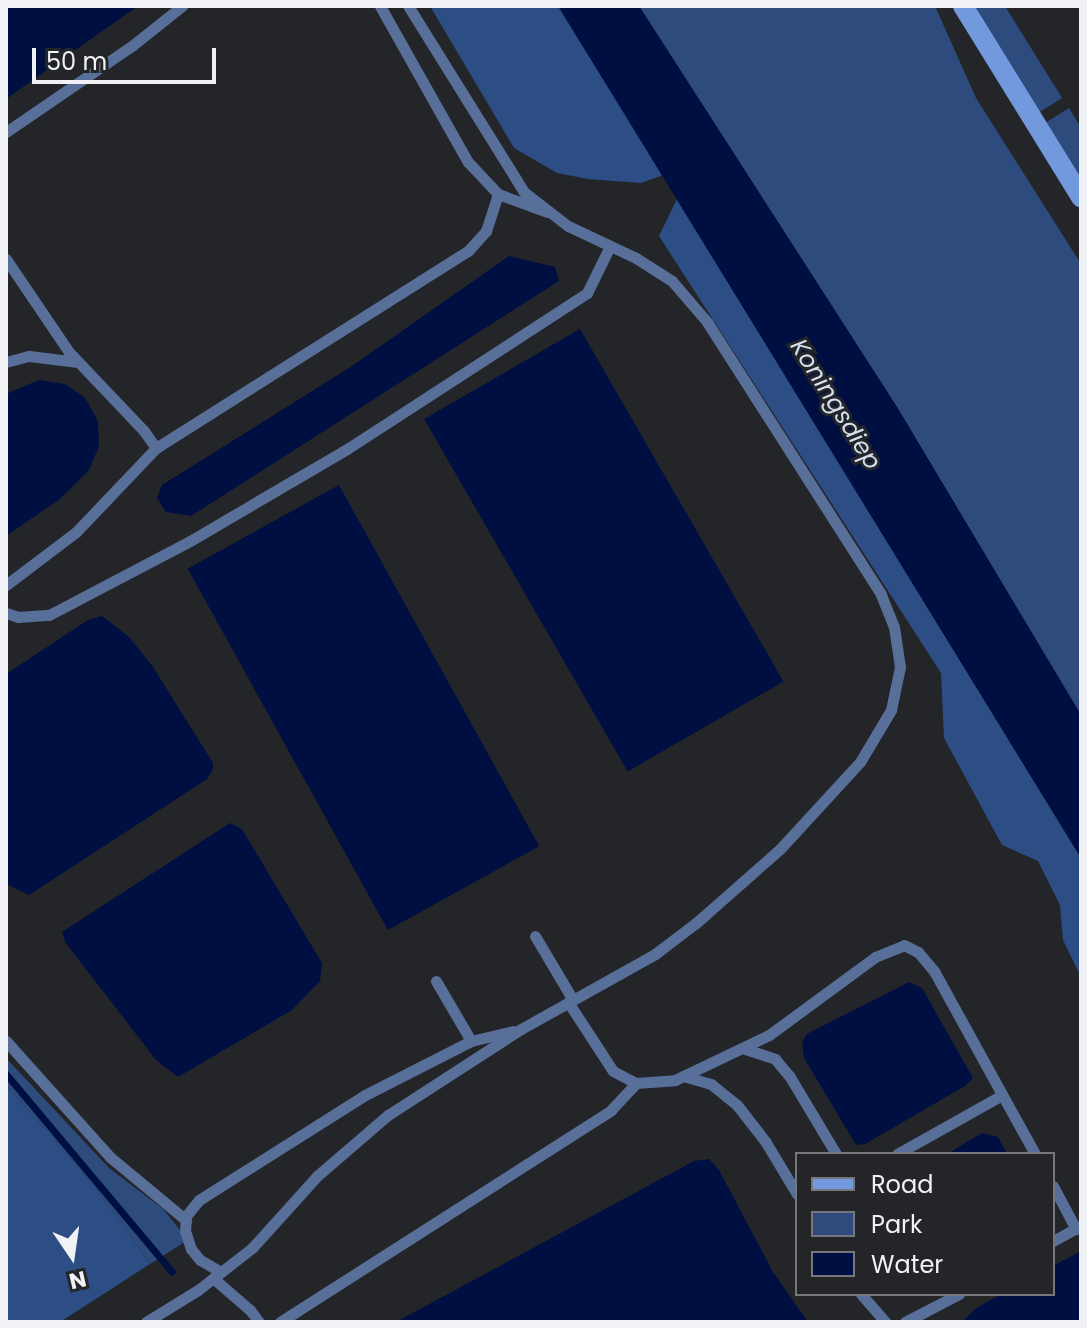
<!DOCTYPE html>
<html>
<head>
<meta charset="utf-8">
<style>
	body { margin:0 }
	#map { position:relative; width:1087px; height:1328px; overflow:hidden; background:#232529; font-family:Poppins,sans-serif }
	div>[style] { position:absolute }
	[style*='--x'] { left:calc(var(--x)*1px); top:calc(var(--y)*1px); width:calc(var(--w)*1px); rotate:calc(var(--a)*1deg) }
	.green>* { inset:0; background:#2e4b7e }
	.forest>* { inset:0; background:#2d4d85 }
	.water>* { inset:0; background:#000f42; transform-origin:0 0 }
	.stream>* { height:7px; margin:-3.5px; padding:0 3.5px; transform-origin:3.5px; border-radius:3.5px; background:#000f42 }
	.lane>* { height:11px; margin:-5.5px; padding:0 5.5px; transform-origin:5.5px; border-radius:5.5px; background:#576f99 }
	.secondary>* { height:20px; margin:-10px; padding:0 10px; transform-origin:10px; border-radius:10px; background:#7299dd }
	span { translate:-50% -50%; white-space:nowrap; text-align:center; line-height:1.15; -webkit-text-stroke:6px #232529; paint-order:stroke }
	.water-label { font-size:24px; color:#d3deef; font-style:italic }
	.frame { position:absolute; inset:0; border:8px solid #f1f2f5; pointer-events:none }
	.legend { position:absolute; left:795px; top:1152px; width:260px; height:144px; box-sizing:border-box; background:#232529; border:2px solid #75777b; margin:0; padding:10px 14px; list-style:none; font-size:24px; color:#f1f2f5 }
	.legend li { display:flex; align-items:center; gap:16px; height:40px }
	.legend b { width:40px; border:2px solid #75777b }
	.north { position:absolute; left:32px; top:1216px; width:80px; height:80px; -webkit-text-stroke:6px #232529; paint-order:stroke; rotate:167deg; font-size:22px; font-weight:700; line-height:32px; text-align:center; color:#f1f2f5 }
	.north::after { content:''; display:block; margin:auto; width:28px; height:36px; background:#f1f2f5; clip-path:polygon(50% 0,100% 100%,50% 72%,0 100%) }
	.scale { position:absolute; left:32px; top:48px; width:184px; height:36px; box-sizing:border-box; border:4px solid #f1f2f5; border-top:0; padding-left:10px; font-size:24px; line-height:28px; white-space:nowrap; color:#f1f2f5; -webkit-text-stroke:6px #232529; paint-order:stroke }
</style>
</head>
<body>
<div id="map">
	<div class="green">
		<i style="clip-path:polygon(639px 6px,935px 6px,976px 98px,1081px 264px,1081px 715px,897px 407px)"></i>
		<i style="clip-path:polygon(971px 6px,1005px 6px,1062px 98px,1038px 113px)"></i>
		<i style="clip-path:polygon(1069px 108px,1081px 128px,1081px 181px,1045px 123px)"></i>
		<i style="clip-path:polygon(6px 1058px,109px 1168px,163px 1209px,188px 1240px,150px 1264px,90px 1180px,6px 1085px)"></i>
	</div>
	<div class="forest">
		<i style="clip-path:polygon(430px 6px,558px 6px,663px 175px,641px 183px,588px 179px,557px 173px,514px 148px)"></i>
		<i style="clip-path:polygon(677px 199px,1081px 858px,1081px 977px,1063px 940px,1060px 905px,1038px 861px,1002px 845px,944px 738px,941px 673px,659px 236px)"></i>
		<i style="clip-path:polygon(6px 1085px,90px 1180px,150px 1264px,60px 1322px,6px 1322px)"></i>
	</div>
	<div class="water">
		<i style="clip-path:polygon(6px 6px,138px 6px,6px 99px)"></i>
		<i style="clip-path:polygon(558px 6px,639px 6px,897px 407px,1081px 715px,1081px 858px)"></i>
		<i style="clip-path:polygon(509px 256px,555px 267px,559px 281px,191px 516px,166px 512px,157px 498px,162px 485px,352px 366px)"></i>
		<i style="left:580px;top:329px;width:407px;height:180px;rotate:60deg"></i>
		<i style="clip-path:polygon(39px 380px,65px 384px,85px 398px,98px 421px,99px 446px,89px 470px,60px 499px,6px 536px,6px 394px)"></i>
		<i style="left:339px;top:485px;width:413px;height:173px;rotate:61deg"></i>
		<i style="clip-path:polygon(102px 616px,129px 637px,153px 667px,213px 763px,213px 769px,207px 779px,29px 895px,6px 884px,6px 674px,88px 620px)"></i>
		<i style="clip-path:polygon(230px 823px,242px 829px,322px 963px,320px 981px,292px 1010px,178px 1077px,156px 1060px,65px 942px,62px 932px)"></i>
		<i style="clip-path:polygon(909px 982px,922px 988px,973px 1078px,965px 1086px,865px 1144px,856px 1145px,804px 1058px,802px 1042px,807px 1034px)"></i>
		<i style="clip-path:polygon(982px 1133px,998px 1137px,1007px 1154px,947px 1154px)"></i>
		<i style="clip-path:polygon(709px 1159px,719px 1170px,773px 1272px,808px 1322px,396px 1322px,694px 1161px)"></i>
		<i style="clip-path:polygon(1081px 1251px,1081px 1322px,962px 1322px,976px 1308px,1002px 1294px,1053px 1294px,1053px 1266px)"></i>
	</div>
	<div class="stream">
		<i style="--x:6;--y:1074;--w:258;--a:50"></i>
	</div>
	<div class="lane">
		<i style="--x:380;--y:6;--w:179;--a:60.6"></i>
		<i style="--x:468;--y:162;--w:44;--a:46.8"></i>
		<i style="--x:498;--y:194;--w:52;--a:20.2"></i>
		<i style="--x:6;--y:132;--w:154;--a:-34.4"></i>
		<i style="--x:133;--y:45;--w:63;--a:-38.5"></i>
		<i style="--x:6;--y:259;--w:112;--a:55.9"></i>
		<i style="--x:69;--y:352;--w:109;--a:46.5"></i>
		<i style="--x:144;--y:431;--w:21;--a:55"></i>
		<i style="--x:6;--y:362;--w:24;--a:-15"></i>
		<i style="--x:29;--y:356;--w:49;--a:7"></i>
		<i style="--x:6;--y:585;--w:88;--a:-37.1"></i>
		<i style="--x:76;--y:532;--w:116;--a:-46.4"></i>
		<i style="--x:156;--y:448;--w:369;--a:-32.3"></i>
		<i style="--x:468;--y:251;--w:27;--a:-48"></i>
		<i style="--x:486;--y:231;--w:39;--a:-72"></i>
		<i style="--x:6;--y:613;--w:13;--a:18"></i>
		<i style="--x:18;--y:617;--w:31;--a:-4"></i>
		<i style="--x:49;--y:615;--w:159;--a:-27.7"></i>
		<i style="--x:190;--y:541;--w:182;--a:-30.4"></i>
		<i style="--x:347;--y:449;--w:286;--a:-33"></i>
		<i style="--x:587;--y:293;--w:52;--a:-63.9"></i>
		<i style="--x:535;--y:936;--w:74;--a:59.3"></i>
		<i style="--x:436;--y:981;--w:69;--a:59.7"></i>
		<i style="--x:568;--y:1002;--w:82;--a:56.9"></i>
		<i style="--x:613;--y:1071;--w:26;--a:28"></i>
		<i style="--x:636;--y:1083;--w:39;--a:-4"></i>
		<i style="--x:675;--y:1080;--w:104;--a:-25.6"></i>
		<i style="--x:769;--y:1035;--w:132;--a:-36.3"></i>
		<i style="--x:875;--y:957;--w:31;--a:-22"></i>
		<i style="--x:904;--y:945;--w:16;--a:27"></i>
		<i style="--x:918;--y:952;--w:25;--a:50"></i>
		<i style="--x:934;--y:971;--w:209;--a:61.1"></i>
		<i style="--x:6;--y:1041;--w:156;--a:48.1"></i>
		<i style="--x:110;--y:1157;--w:99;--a:39.7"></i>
		<i style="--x:745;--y:1049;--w:32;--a:18"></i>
		<i style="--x:775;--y:1059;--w:23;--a:50"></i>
		<i style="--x:790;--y:1077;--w:90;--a:59.1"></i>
		<i style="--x:683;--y:1076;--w:29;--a:16"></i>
		<i style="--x:711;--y:1084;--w:33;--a:39"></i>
		<i style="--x:737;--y:1105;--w:46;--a:52.1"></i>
		<i style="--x:765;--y:1141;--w:62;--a:58.9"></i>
		<i style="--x:897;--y:1154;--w:120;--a:-29.3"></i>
		<i style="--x:1053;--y:1186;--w:49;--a:61.9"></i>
		<i style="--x:1053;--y:1241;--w:31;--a:-29"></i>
		<i style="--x:221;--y:1272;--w:24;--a:-150"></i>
		<i style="--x:200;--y:1260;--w:14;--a:-129"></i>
		<i style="--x:191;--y:1249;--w:19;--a:-108"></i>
		<i style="--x:185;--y:1231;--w:15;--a:-86"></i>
		<i style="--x:186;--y:1216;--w:21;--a:-51"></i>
		<i style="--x:199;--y:1200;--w:196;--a:-32.3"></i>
		<i style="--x:365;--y:1095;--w:119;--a:-27"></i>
		<i style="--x:471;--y:1041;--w:43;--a:-13.4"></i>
		<i style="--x:213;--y:1278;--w:49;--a:40.9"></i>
		<i style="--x:250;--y:1310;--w:15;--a:53"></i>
		<i style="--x:861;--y:1294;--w:37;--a:49"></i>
		<i style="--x:146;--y:1322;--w:61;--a:-31.6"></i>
		<i style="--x:198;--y:1290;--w:68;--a:-37.9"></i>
		<i style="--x:252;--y:1248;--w:97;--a:-47.9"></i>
		<i style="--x:317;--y:1176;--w:94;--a:-40.7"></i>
		<i style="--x:388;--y:1115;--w:158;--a:-32.9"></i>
		<i style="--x:521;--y:1029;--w:154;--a:-29.2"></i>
		<i style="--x:655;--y:954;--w:51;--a:-37.1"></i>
		<i style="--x:696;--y:923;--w:112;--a:-41.4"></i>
		<i style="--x:780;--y:849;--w:118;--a:-47.4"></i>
		<i style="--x:860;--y:762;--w:61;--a:-59.2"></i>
		<i style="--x:891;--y:710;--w:44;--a:-78.2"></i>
		<i style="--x:900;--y:667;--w:40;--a:-98.5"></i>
		<i style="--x:894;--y:627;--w:35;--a:-112"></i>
		<i style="--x:881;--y:594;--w:322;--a:-122.6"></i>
		<i style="--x:708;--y:323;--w:55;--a:-130.6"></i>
		<i style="--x:672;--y:281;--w:43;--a:-147.4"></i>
		<i style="--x:636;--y:258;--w:75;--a:-154.8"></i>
		<i style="--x:568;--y:226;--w:56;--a:-142.3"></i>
		<i style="--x:524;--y:192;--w:219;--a:-121.9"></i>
		<i style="--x:280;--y:1322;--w:393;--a:-32.6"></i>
		<i style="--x:611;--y:1110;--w:37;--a:-47"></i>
		<i style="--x:905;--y:1322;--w:61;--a:-27.4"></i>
	</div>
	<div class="secondary">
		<i style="--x:963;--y:6;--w:225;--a:58.3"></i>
	</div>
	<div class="water-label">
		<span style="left:836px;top:404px;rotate:58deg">Koningsdiep</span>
	</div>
	<div class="frame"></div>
	<ul class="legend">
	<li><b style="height:10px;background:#7299dd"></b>Road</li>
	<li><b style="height:22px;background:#2e4b7e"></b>Park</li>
	<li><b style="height:22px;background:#000f42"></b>Water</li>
	</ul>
	<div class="north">N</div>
	<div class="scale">50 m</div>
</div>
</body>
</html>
